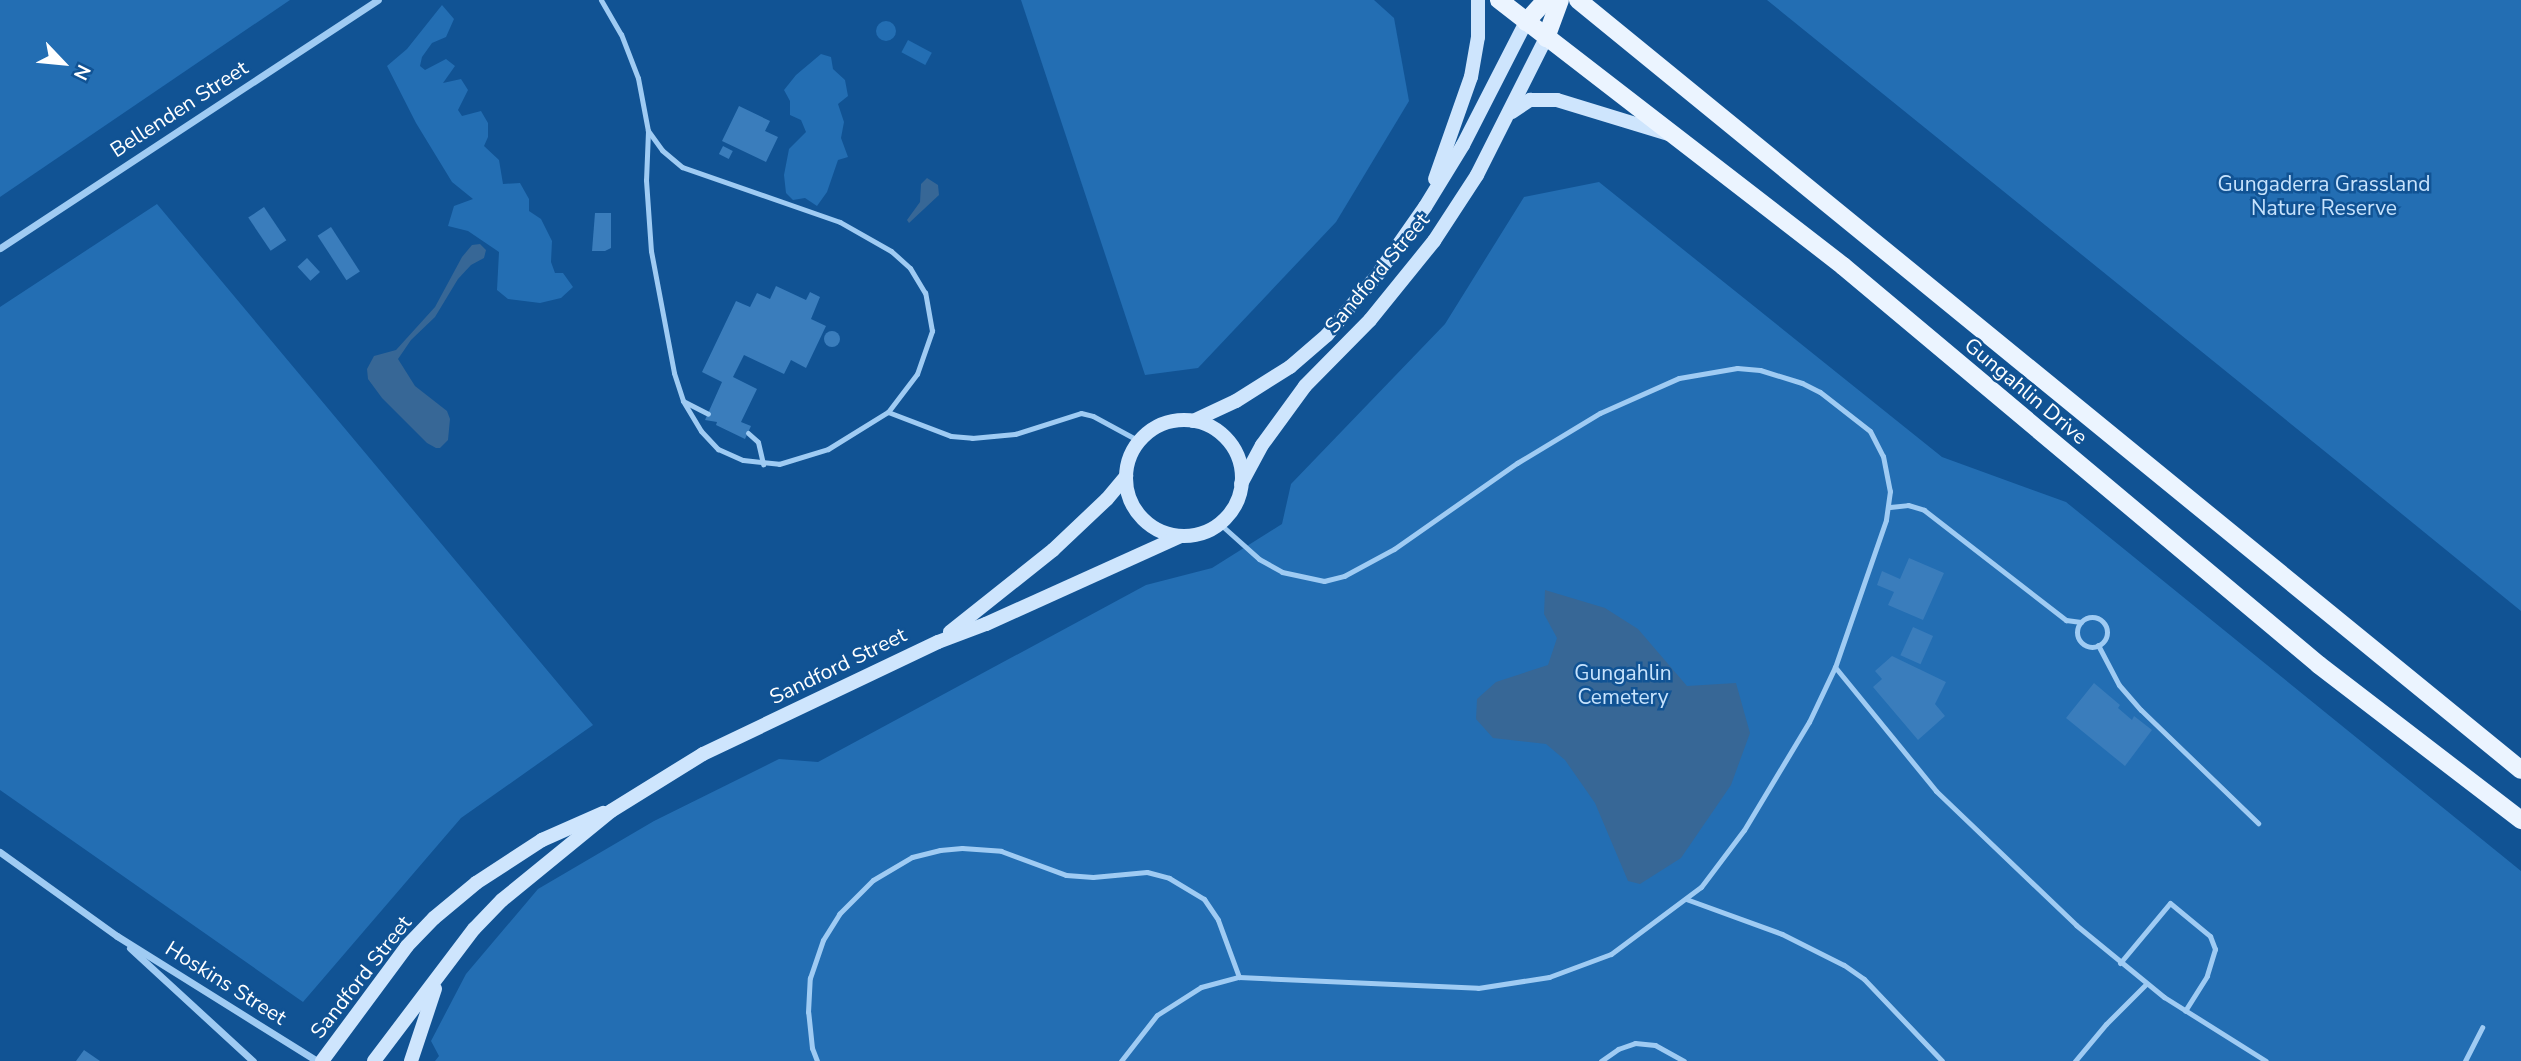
<!DOCTYPE html>
<html>
<head>
<meta charset="utf-8">
<style>
	body { margin:0 }
	#map { position:relative; width:2521px; height:1061px; overflow:hidden; background:#115394; font-family:"Nunito Sans",sans-serif }
	div>[style] { position:absolute }
	[style*='--x'] { left:calc(var(--x)*1px); top:calc(var(--y)*1px); width:calc(var(--w)*1px); rotate:calc(var(--a)*1deg) }
	.green>* { inset:0; background:#236eb3; transform-origin:0 0 }
	.round { border-radius:50% }
	.water>* { inset:0; background:#376796 }
	.building>* { inset:0; background:#3a7dbc; transform-origin:0 0 }
	.service>* { height:5px; margin:-2.5px; padding:0 2.5px; transform-origin:2.5px; border-radius:2.5px; background:#9fcbf3 }
	.service>.ring { margin:-2.5px; padding:0; box-sizing:content-box; background:none; border:5px solid #9fcbf3; border-radius:50% }
	.minor>* { height:7px; margin:-3.5px; padding:0 3.5px; transform-origin:3.5px; border-radius:3.5px; background:#9fcbf3 }
	.secondary>* { height:14px; margin:-7px; padding:0 7px; transform-origin:7px; border-radius:7px; background:#cee5fd }
	.secondary>.ring { margin:-7px; padding:0; box-sizing:content-box; background:none; border:14px solid #cee5fd; border-radius:50% }
	.primary>* { height:18px; margin:-9px; padding:0 9px; transform-origin:9px; border-radius:9px; background:#ebf4ff }
	span { translate:-50% -50%; white-space:nowrap; text-align:center; line-height:1.15; -webkit-text-stroke:5px #115394; paint-order:stroke }
	.street-label { font-size:21px; color:#fff }
	.park-label { font-size:21px; color:#c7e3fd }
	.north { position:absolute; left:28px; top:28px; width:70px; height:70px; -webkit-text-stroke:5px #115394; paint-order:stroke; rotate:116deg; font-size:19px; font-weight:700; line-height:28px; text-align:center; color:#fff }
	.north::after { content:''; display:block; margin:auto; width:24px; height:32px; background:#fff; clip-path:polygon(50% 0,100% 100%,50% 72%,0 100%) }
</style>
</head>
<body>
<div id="map">
	<div class="green">
		<i style="clip-path:polygon(0 0,290px 0,0 197px)"></i>
		<i style="clip-path:polygon(1021px 0,1374px 0,1394px 18px,1409px 101px,1336px 222px,1198px 368px,1145px 375px)"></i>
		<i style="clip-path:polygon(1767px 0,2521px 0,2521px 611px,2354px 475px)"></i>
		<i style="clip-path:polygon(442px 5px,454px 19px,446px 37px,432px 43px,422px 57px,420px 66px,425px 70px,446px 59px,455px 66px,443px 83px,461px 79px,468px 90px,458px 110px,462px 116px,481px 111px,488px 123px,488px 137px,484px 146px,499px 160px,503px 184px,520px 183px,529px 199px,529px 211px,541px 219px,552px 241px,551px 262px,555px 273px,563px 273px,573px 287px,561px 298px,540px 303px,508px 299px,497px 290px,499px 252px,468px 231px,448px 226px,454px 206px,473px 199px,452px 182px,416px 123px,387px 66px,407px 49px)"></i>
		<i class="round" style="left:876px;top:21px;width:20px;height:20px"></i>
		<i style="left:908px;top:40px;width:27px;height:14px;rotate:28deg"></i>
		<i style="clip-path:polygon(821px 54px,831px 57px,833px 69px,845px 80px,848px 96px,838px 104px,844px 122px,841px 138px,848px 157px,838px 160px,827px 192px,817px 206px,805px 198px,793px 200px,786px 193px,784px 175px,789px 149px,806px 132px,801px 120px,790px 115px,790px 101px,784px 90px,796px 75px)"></i>
		<i style="clip-path:polygon(1599px 182px,1942px 457px,2066px 502px,2521px 871px,2521px 1061px,435px 1061px,439px 1056px,431px 1041px,466px 974px,538px 889px,654px 821px,779px 759px,818px 762px,1146px 585px,1212px 568px,1282px 524px,1291px 484px,1445px 324px,1524px 197px)"></i>
		<i style="clip-path:polygon(157px 204px,593px 725px,461px 818px,303px 1002px,0 790px,0 307px)"></i>
	</div>
	<div class="water">
		<i style="clip-path:polygon(927px 178px,938px 185px,939px 195px,909px 223px,907px 220px,920px 202px,921px 184px)"></i>
		<i style="clip-path:polygon(480px 244px,486px 250px,484px 258px,471px 265px,458px 279px,435px 317px,411px 340px,398px 359px,415px 386px,447px 411px,450px 419px,448px 440px,440px 448px,436px 448px,427px 443px,382px 398px,368px 379px,367px 369px,374px 356px,396px 350px,435px 307px,462px 257px,472px 245px)"></i>
		<i style="clip-path:polygon(1545px 590px,1605px 608px,1638px 629px,1687px 686px,1736px 683px,1750px 733px,1731px 785px,1681px 858px,1640px 884px,1628px 881px,1595px 803px,1565px 760px,1546px 744px,1493px 738px,1476px 719px,1477px 699px,1496px 682px,1548px 665px,1557px 638px,1544px 614px)"></i>
	</div>
	<div class="building">
		<i style="clip-path:polygon(739px 106px,770px 121px,765px 131px,778px 137px,766px 162px,722px 141px)"></i>
		<i style="left:723px;top:146px;width:11px;height:9px;rotate:27deg"></i>
		<i style="left:264px;top:207px;width:40px;height:19px;rotate:56deg"></i>
		<i style="clip-path:polygon(595px 213px,611px 213px,611px 248px,605px 251px,592px 251px)"></i>
		<i style="left:331px;top:227px;width:53px;height:16px;rotate:57deg"></i>
		<i style="left:307px;top:258px;width:19px;height:13px;rotate:47deg"></i>
		<i style="clip-path:polygon(776px 286px,806px 300px,810px 292px,820px 297px,811px 319px,826px 326px,806px 368px,791px 360px,784px 374px,744px 355px,733px 377px,757px 389px,741px 422px,751px 426px,745px 439px,716px 425px,717px 422px,705px 420px,722px 382px,702px 372px,736px 301px,750px 307px,757px 293px,770px 299px)"></i>
		<i class="round" style="left:824px;top:331px;width:16px;height:16px"></i>
		<i style="clip-path:polygon(1909px 558px,1944px 573px,1923px 620px,1888px 605px,1894px 592px,1877px 585px,1882px 571px,1900px 579px)"></i>
		<i style="left:1913px;top:627px;width:22px;height:31px;rotate:24deg"></i>
		<i style="clip-path:polygon(1892px 656px,1946px 682px,1935px 704px,1945px 716px,1918px 740px,1873px 687px,1882px 679px,1875px 671px)"></i>
		<i style="clip-path:polygon(2094px 683px,2120px 705px,2118px 708px,2132px 720px,2134px 716px,2152px 730px,2125px 766px,2066px 718px)"></i>
		<i style="clip-path:polygon(84px 1050px,100px 1061px,76px 1061px)"></i>
	</div>
	<div class="service">
		<i style="--x:601;--y:0;--w:39;--a:60"></i>
		<i style="--x:621;--y:34;--w:47;--a:68.9"></i>
		<i style="--x:638;--y:78;--w:54;--a:79.3"></i>
		<i style="--x:648;--y:131;--w:49;--a:92.3"></i>
		<i style="--x:646;--y:180;--w:71;--a:86"></i>
		<i style="--x:651;--y:251;--w:124;--a:79.3"></i>
		<i style="--x:674;--y:373;--w:29;--a:72"></i>
		<i style="--x:683;--y:401;--w:35;--a:59"></i>
		<i style="--x:701;--y:431;--w:25;--a:47"></i>
		<i style="--x:718;--y:449;--w:27;--a:24"></i>
		<i style="--x:743;--y:460;--w:36;--a:6"></i>
		<i style="--x:779;--y:464;--w:51;--a:-17"></i>
		<i style="--x:828;--y:449;--w:70;--a:-31.7"></i>
		<i style="--x:888;--y:412;--w:48;--a:-52.7"></i>
		<i style="--x:917;--y:374;--w:46;--a:-70.8"></i>
		<i style="--x:932;--y:331;--w:39;--a:-100"></i>
		<i style="--x:925;--y:293;--w:29;--a:-121"></i>
		<i style="--x:910;--y:268;--w:25;--a:-138"></i>
		<i style="--x:891;--y:251;--w:59;--a:-150.4"></i>
		<i style="--x:840;--y:222;--w:167;--a:-160.8"></i>
		<i style="--x:682;--y:167;--w:26;--a:-140"></i>
		<i style="--x:662;--y:150;--w:24;--a:-126"></i>
		<i style="--x:683;--y:401;--w:28;--a:27"></i>
		<i style="--x:888;--y:412;--w:67;--a:20.9"></i>
		<i style="--x:951;--y:436;--w:21;--a:5"></i>
		<i style="--x:972;--y:438;--w:43;--a:-5.3"></i>
		<i style="--x:1015;--y:434;--w:69;--a:-17.7"></i>
		<i style="--x:1081;--y:413;--w:12;--a:14"></i>
		<i style="--x:1093;--y:416;--w:52;--a:28.5"></i>
		<i style="--x:748;--y:433;--w:13;--a:42"></i>
		<i style="--x:758;--y:442;--w:23;--a:77"></i>
		<i style="--x:1890;--y:507;--w:18;--a:-6"></i>
		<i style="--x:1908;--y:505;--w:17;--a:17"></i>
		<i style="--x:1924;--y:510;--w:180;--a:37.8"></i>
		<i style="--x:2066;--y:620;--w:15;--a:8"></i>
		<i style="--x:1220;--y:524;--w:52;--a:41.9"></i>
		<i style="--x:1259;--y:559;--w:26;--a:29"></i>
		<i style="--x:1282;--y:572;--w:43;--a:12.1"></i>
		<i style="--x:1324;--y:581;--w:21;--a:-14"></i>
		<i style="--x:1344;--y:576;--w:57;--a:-28.4"></i>
		<i style="--x:1394;--y:549;--w:150;--a:-35"></i>
		<i style="--x:1517;--y:463;--w:97;--a:-31.1"></i>
		<i style="--x:1600;--y:413;--w:86;--a:-23.9"></i>
		<i style="--x:1679;--y:378;--w:59;--a:-9.8"></i>
		<i style="--x:1737;--y:368;--w:23;--a:5"></i>
		<i style="--x:1760;--y:370;--w:44;--a:17.2"></i>
		<i style="--x:1802;--y:383;--w:20;--a:27"></i>
		<i style="--x:1820;--y:392;--w:63;--a:38"></i>
		<i style="--x:1870;--y:431;--w:28;--a:63"></i>
		<i style="--x:1883;--y:456;--w:36;--a:79"></i>
		<i style="--x:1890;--y:491;--w:29;--a:98"></i>
		<i style="--x:1886;--y:520;--w:156;--a:109.1"></i>
		<i style="--x:1835;--y:667;--w:160;--a:50.8"></i>
		<i style="--x:1936;--y:791;--w:194;--a:43.7"></i>
		<i style="--x:2076;--y:925;--w:114;--a:39.3"></i>
		<i style="--x:2164;--y:997;--w:120;--a:32.1"></i>
		<i class="ring" style="left:2077px;top:617px;width:25px;height:25px"></i>
		<i style="--x:2098;--y:645;--w:45;--a:62.3"></i>
		<i style="--x:2119;--y:685;--w:33;--a:49"></i>
		<i style="--x:2141;--y:710;--w:163;--a:44"></i>
		<i style="--x:1686;--y:899;--w:102;--a:20"></i>
		<i style="--x:1782;--y:934;--w:69;--a:26.6"></i>
		<i style="--x:1844;--y:965;--w:24;--a:35"></i>
		<i style="--x:1864;--y:979;--w:113;--a:46.4"></i>
		<i style="--x:2120;--y:963;--w:78;--a:-50.2"></i>
		<i style="--x:2170;--y:903;--w:52;--a:39.5"></i>
		<i style="--x:2210;--y:936;--w:14;--a:69"></i>
		<i style="--x:2215;--y:949;--w:28;--a:107"></i>
		<i style="--x:2207;--y:976;--w:41;--a:122.2"></i>
		<i style="--x:817;--y:1061;--w:14;--a:-111"></i>
		<i style="--x:812;--y:1048;--w:36;--a:-96"></i>
		<i style="--x:808;--y:1012;--w:34;--a:-87"></i>
		<i style="--x:810;--y:978;--w:40;--a:-71.1"></i>
		<i style="--x:823;--y:940;--w:31;--a:-58"></i>
		<i style="--x:839;--y:914;--w:48;--a:-45"></i>
		<i style="--x:873;--y:880;--w:45;--a:-30.5"></i>
		<i style="--x:912;--y:857;--w:29;--a:-14"></i>
		<i style="--x:940;--y:850;--w:22;--a:-5"></i>
		<i style="--x:962;--y:848;--w:39;--a:4"></i>
		<i style="--x:1001;--y:851;--w:69;--a:20.3"></i>
		<i style="--x:1066;--y:875;--w:27;--a:4"></i>
		<i style="--x:1093;--y:877;--w:54;--a:-5.3"></i>
		<i style="--x:1147;--y:872;--w:23;--a:15"></i>
		<i style="--x:1169;--y:878;--w:41;--a:31"></i>
		<i style="--x:1204;--y:899;--w:25;--a:56"></i>
		<i style="--x:1218;--y:920;--w:61;--a:69.8"></i>
		<i style="--x:1121;--y:1061;--w:58;--a:-52"></i>
		<i style="--x:1157;--y:1015;--w:52;--a:-32.5"></i>
		<i style="--x:1201;--y:987;--w:39;--a:-15"></i>
		<i style="--x:1239;--y:977;--w:239;--a:2.6"></i>
		<i style="--x:1478;--y:988;--w:72;--a:-8.8"></i>
		<i style="--x:1549;--y:977;--w:66;--a:-20.4"></i>
		<i style="--x:1611;--y:954;--w:112;--a:-36.7"></i>
		<i style="--x:1701;--y:887;--w:71;--a:-53"></i>
		<i style="--x:1744;--y:830;--w:126;--a:-59"></i>
		<i style="--x:1809;--y:722;--w:61;--a:-64.7"></i>
		<i style="--x:1601;--y:1061;--w:21;--a:-35"></i>
		<i style="--x:1618;--y:1049;--w:18;--a:-19"></i>
		<i style="--x:1635;--y:1043;--w:20;--a:6"></i>
		<i style="--x:1655;--y:1045;--w:33;--a:29"></i>
		<i style="--x:2075;--y:1061;--w:48;--a:-50"></i>
		<i style="--x:2106;--y:1024;--w:57;--a:-45"></i>
		<i style="--x:2465;--y:1061;--w:38;--a:-63"></i>
	</div>
	<div class="minor">
		<i style="--x:0;--y:248;--w:452;--a:-33.3"></i>
		<i style="--x:0;--y:852;--w:144;--a:35.7"></i>
		<i style="--x:117;--y:936;--w:236;--a:32"></i>
		<i style="--x:130;--y:948;--w:167;--a:42.6"></i>
	</div>
	<div class="secondary">
		<i style="--x:1512;--y:112;--w:22;--a:-34"></i>
		<i style="--x:1530;--y:100;--w:27;--a:0"></i>
		<i style="--x:1557;--y:100;--w:116;--a:17"></i>
		<i style="--x:1435;--y:179;--w:108;--a:-70.6"></i>
		<i style="--x:1471;--y:77;--w:41;--a:-80.1"></i>
		<i style="--x:1478;--y:37;--w:37;--a:-90"></i>
		<i class="ring" style="left:1126px;top:420px;width:102px;height:102px"></i>
		<i style="--x:1193;--y:421;--w:47;--a:-24.9"></i>
		<i style="--x:1236;--y:401;--w:64;--a:-32.2"></i>
		<i style="--x:1290;--y:367;--w:49;--a:-40.9"></i>
		<i style="--x:1327;--y:335;--w:80;--a:-50.1"></i>
		<i style="--x:1378;--y:274;--w:82;--a:-55"></i>
		<i style="--x:1425;--y:207;--w:73;--a:-58.5"></i>
		<i style="--x:1463;--y:145;--w:138;--a:-62.9"></i>
		<i style="--x:1241;--y:484;--w:44;--a:-61.7"></i>
		<i style="--x:1262;--y:445;--w:73;--a:-53.9"></i>
		<i style="--x:1305;--y:386;--w:93;--a:-45.4"></i>
		<i style="--x:1370;--y:320;--w:102;--a:-51"></i>
		<i style="--x:1434;--y:241;--w:79;--a:-56.9"></i>
		<i style="--x:1477;--y:175;--w:153;--a:-63.3"></i>
		<i style="--x:950;--y:632;--w:132;--a:-38.5"></i>
		<i style="--x:1053;--y:550;--w:74;--a:-43.4"></i>
		<i style="--x:1107;--y:499;--w:30;--a:-50"></i>
		<i style="--x:322;--y:1061;--w:143;--a:-53.5"></i>
		<i style="--x:407;--y:946;--w:39;--a:-46"></i>
		<i style="--x:434;--y:918;--w:55;--a:-39.8"></i>
		<i style="--x:476;--y:883;--w:79;--a:-33.1"></i>
		<i style="--x:542;--y:840;--w:67;--a:-23.9"></i>
		<i style="--x:374;--y:1061;--w:166;--a:-52.9"></i>
		<i style="--x:474;--y:929;--w:40;--a:-46"></i>
		<i style="--x:502;--y:900;--w:141;--a:-39.2"></i>
		<i style="--x:611;--y:811;--w:108;--a:-31.8"></i>
		<i style="--x:703;--y:754;--w:260;--a:-25.5"></i>
		<i style="--x:938;--y:642;--w:51;--a:-20.6"></i>
		<i style="--x:986;--y:624;--w:214;--a:-24.3"></i>
		<i style="--x:411;--y:1061;--w:76;--a:-71.6"></i>
	</div>
	<div class="primary">
		<i style="--x:1499;--y:0;--w:435;--a:37.7"></i>
		<i style="--x:1843;--y:266;--w:621;--a:39.97"></i>
		<i style="--x:2319;--y:665;--w:255;--a:37.5"></i>
		<i style="--x:1578;--y:0;--w:1217;--a:39.23"></i>
		<i style="--x:1526;--y:22;--w:30;--a:-48"></i>
		<i style="--x:1546;--y:38;--w:40;--a:-69.8"></i>
	</div>
	<div class="street-label">
		<span style="left:179px;top:109px;rotate:-33deg">Bellenden Street</span>
		<span style="left:1377px;top:273px;rotate:-50deg">Sandford Street</span>
		<span style="left:2026px;top:391px;rotate:40deg">Gungahlin Drive</span>
		<span style="left:838px;top:666px;rotate:-26deg">Sandford Street</span>
		<span style="left:361px;top:977px;rotate:-52deg">Sandford Street</span>
		<span style="left:226px;top:983px;rotate:32deg">Hoskins Street</span>
	</div>
	<div class="park-label">
		<span style="left:2324px;top:196px">Gungaderra Grassland<br>Nature Reserve</span>
		<span style="left:1623px;top:685px">Gungahlin<br>Cemetery</span>
	</div>
	<div class="north">N</div>
</div>
</body>
</html>
